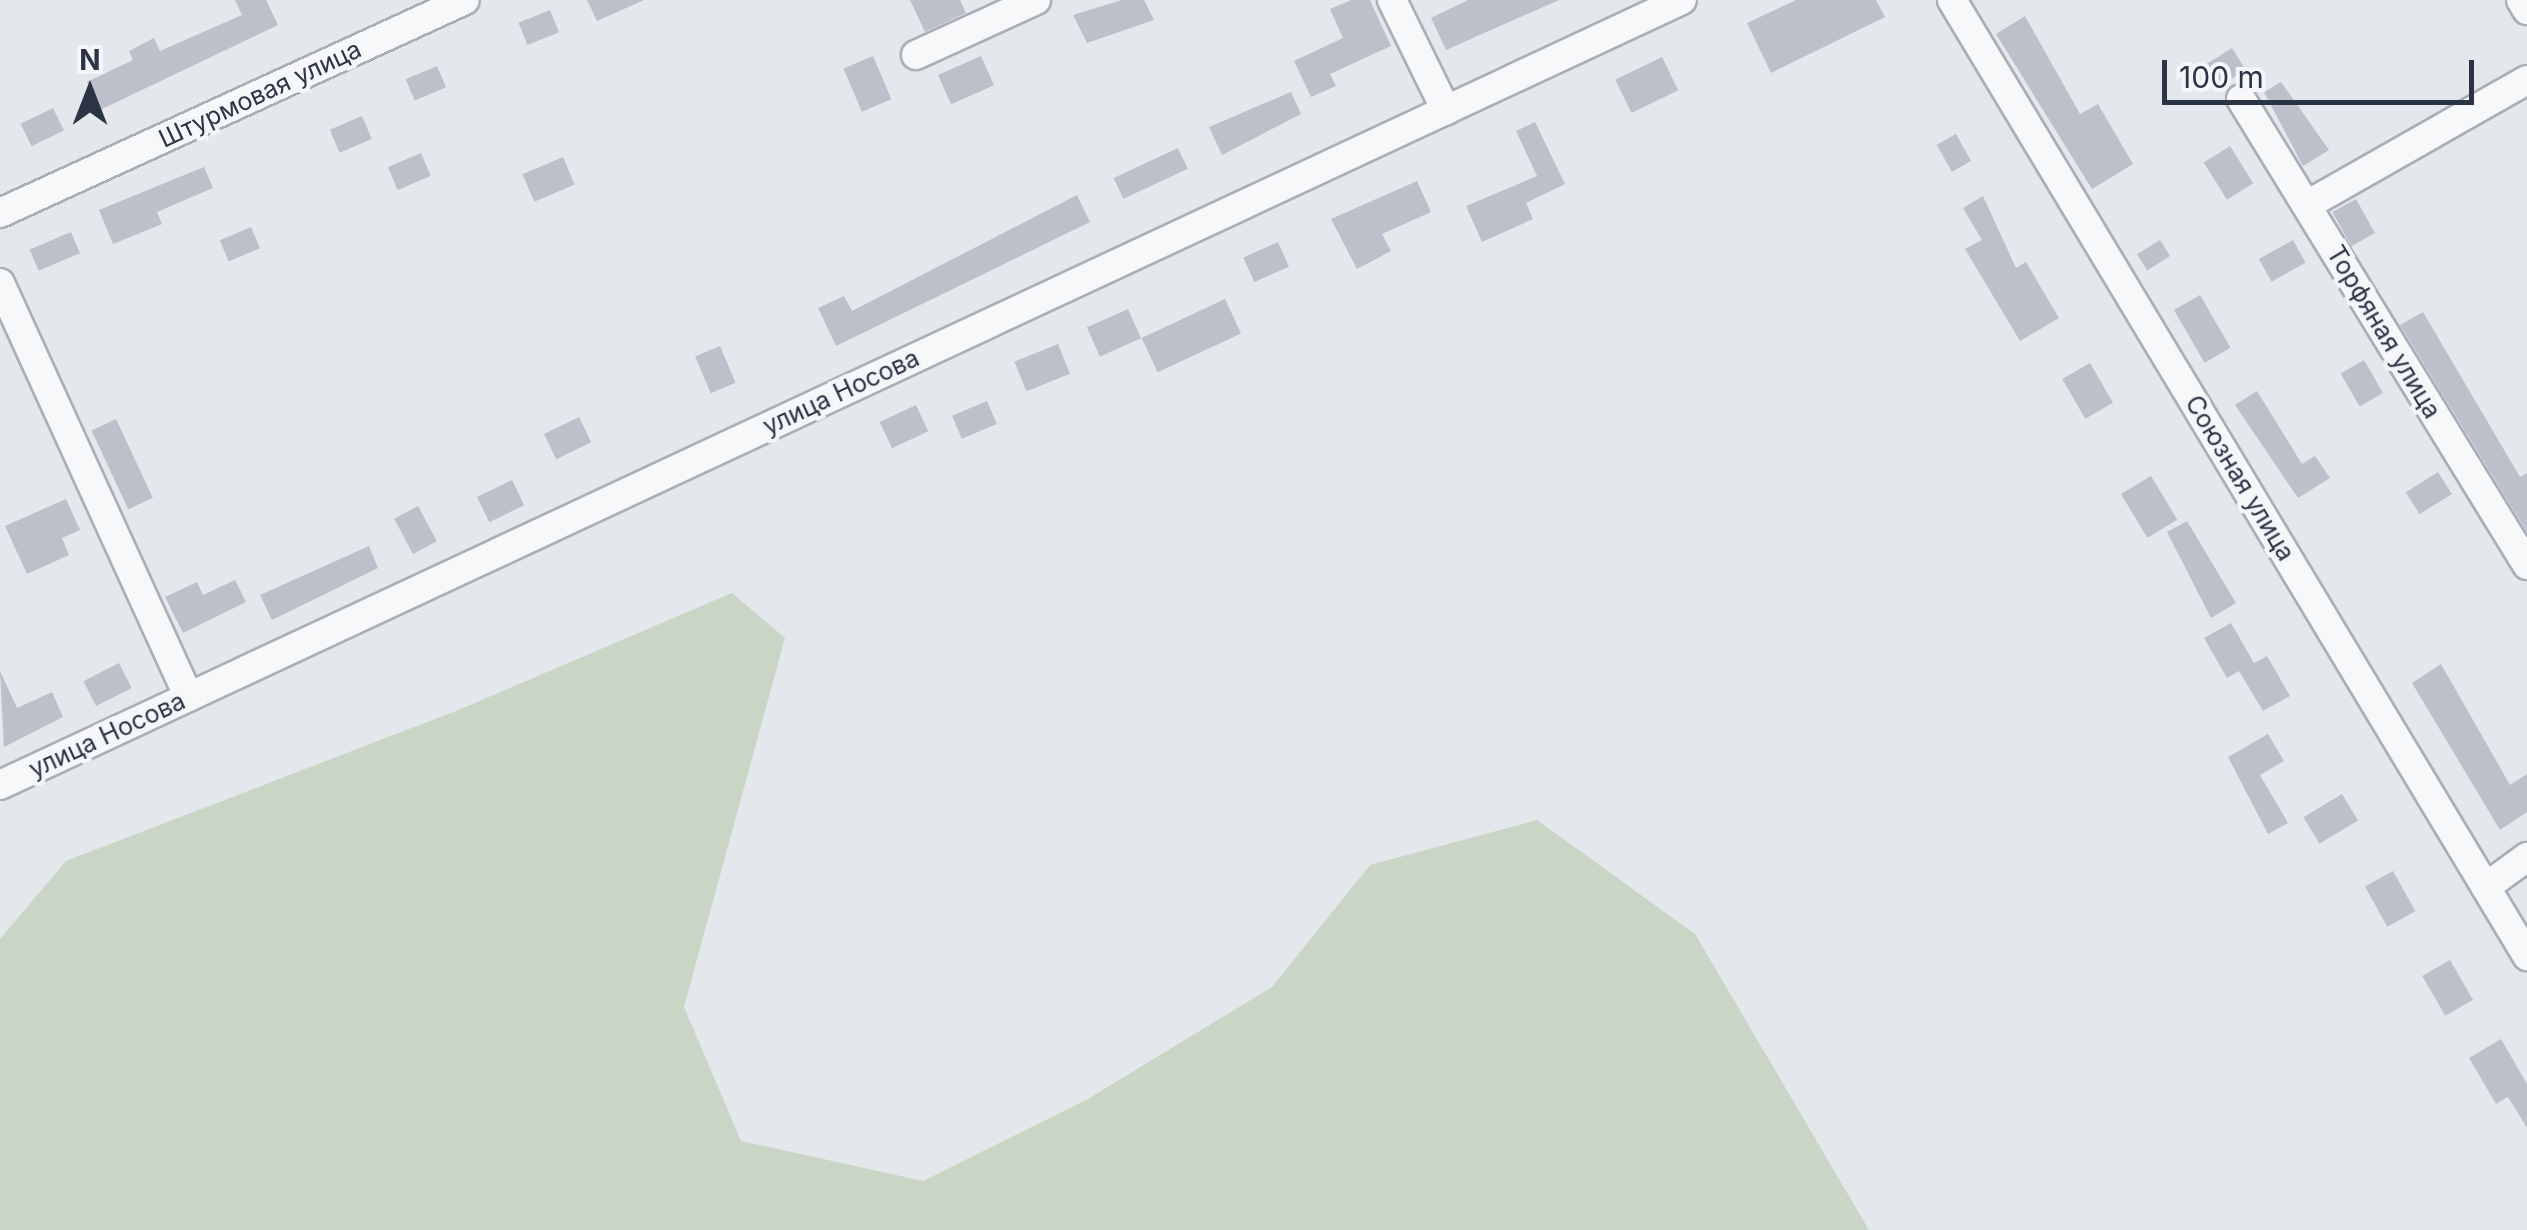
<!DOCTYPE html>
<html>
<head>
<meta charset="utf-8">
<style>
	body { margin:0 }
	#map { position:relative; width:2527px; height:1230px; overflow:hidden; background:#e4e7ec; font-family:Inter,sans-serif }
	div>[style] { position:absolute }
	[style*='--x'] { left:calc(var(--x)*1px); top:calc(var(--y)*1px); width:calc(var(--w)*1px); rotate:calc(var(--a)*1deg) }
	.green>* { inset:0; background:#c9d6c5 }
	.building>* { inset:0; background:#bbc0ca; transform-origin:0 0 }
	.roads { filter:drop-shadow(2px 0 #a9aeb7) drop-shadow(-2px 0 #a9aeb7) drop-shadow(0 2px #a9aeb7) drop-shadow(0 -2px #a9aeb7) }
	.minor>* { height:28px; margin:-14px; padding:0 14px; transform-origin:14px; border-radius:14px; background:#f7f8fa }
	span { translate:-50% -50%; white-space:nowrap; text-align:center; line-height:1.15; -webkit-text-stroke:8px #f4f6f9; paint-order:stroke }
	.street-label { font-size:25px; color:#2b3445 }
	.north { position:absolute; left:40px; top:40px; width:100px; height:100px; -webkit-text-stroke:8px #f4f6f9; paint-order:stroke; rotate:0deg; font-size:28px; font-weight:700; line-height:40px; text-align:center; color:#2b3445 }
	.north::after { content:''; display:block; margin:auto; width:35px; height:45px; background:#2b3445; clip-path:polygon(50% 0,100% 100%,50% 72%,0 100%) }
	.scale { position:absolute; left:2162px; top:60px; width:312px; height:45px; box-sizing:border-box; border:5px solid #2b3445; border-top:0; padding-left:12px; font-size:30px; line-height:35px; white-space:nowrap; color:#2b3445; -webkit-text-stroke:8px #f4f6f9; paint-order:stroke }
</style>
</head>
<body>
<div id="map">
	<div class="green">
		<i style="clip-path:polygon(732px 593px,785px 638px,684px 1007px,741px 1141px,923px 1181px,1086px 1100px,1272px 987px,1370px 865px,1537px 820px,1695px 934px,1869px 1230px,0 1230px,0 939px,66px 861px,456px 711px)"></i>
	</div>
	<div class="building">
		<i style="clip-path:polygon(235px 0,266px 0,278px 25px,100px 110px,87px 82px,133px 60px,129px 51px,154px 38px,160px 51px,242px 15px)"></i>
		<i style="clip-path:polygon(587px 0,644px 0,597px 21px)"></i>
		<i style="clip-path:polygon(910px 0,960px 0,966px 13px,925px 32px)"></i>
		<i style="clip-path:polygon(1122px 0,1144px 0,1154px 20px,1087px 43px,1073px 15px)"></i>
		<i style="clip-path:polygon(1351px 0,1370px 0,1391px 46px,1330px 74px,1336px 86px,1311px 97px,1294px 61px,1343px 38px,1330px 9px)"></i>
		<i style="clip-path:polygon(1468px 0,1559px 0,1446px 50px,1431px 18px)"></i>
		<i style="clip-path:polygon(1796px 0,1876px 0,1885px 17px,1771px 73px,1747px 23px)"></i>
		<i style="left:550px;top:10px;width:24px;height:34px;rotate:68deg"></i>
		<i style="clip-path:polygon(2025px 16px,2080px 114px,2098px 104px,2133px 164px,2092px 189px,1996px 34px)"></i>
		<i style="left:2232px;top:48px;width:26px;height:38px;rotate:58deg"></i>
		<i style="left:873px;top:56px;width:47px;height:32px;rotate:67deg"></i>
		<i style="left:981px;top:56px;width:32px;height:47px;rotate:66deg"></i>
		<i style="left:1662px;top:57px;width:37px;height:52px;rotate:64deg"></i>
		<i style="left:437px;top:66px;width:23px;height:34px;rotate:67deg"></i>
		<i style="clip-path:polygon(2281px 82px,2329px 150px,2303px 166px,2264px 92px)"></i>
		<i style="clip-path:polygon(1291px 92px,1301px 114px,1222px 155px,1209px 127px)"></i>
		<i style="left:53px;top:108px;width:25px;height:36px;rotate:64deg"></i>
		<i style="left:362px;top:116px;width:25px;height:35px;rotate:67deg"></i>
		<i style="clip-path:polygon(1535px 122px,1565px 184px,1526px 203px,1533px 219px,1482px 242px,1466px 206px,1537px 176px,1516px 131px)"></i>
		<i style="left:1956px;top:134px;width:31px;height:22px;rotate:61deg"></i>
		<i style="left:2230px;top:146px;width:44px;height:31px;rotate:58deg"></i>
		<i style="left:1178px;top:148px;width:23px;height:71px;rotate:65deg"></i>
		<i style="left:421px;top:153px;width:25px;height:36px;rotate:67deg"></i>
		<i style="left:563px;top:157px;width:30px;height:44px;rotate:67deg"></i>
		<i style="clip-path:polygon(204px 167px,213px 188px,157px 212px,162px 224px,113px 244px,99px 210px)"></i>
		<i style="clip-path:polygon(1417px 181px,1431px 212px,1382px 234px,1391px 251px,1357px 269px,1331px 219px)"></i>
		<i style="clip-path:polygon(1077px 195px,1090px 222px,836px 346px,818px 308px,844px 296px,852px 311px)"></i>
		<i style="clip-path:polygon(1983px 196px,2016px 268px,2026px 262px,2059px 318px,2020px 341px,1965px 249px,1982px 240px,1963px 208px)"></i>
		<i style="left:2356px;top:199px;width:39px;height:27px;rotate:61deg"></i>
		<i style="left:251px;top:227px;width:23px;height:34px;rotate:67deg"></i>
		<i style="left:71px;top:232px;width:23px;height:45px;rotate:67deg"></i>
		<i style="left:2160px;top:240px;width:19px;height:27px;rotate:58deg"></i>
		<i style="left:2293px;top:240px;width:26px;height:39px;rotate:61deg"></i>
		<i style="left:1278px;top:242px;width:27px;height:38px;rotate:66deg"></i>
		<i style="left:2200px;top:295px;width:61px;height:30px;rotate:60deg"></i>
		<i style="left:1225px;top:299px;width:38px;height:92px;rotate:65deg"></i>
		<i style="left:1128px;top:309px;width:32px;height:45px;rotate:66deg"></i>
		<i style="clip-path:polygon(2423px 312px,2520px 477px,2527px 473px,2527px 532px,2400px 325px)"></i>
		<i style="left:1058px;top:344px;width:32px;height:47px;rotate:68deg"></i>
		<i style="left:720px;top:346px;width:40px;height:27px;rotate:67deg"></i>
		<i style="left:2364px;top:360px;width:38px;height:27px;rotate:60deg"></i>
		<i style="left:2090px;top:363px;width:46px;height:32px;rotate:60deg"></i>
		<i style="clip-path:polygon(2257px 391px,2302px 464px,2315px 456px,2330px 478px,2298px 498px,2235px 405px)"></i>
		<i style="left:987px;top:401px;width:25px;height:38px;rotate:67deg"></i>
		<i style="left:916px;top:405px;width:29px;height:40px;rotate:65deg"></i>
		<i style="left:579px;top:417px;width:28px;height:39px;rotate:64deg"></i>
		<i style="left:116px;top:419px;width:87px;height:27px;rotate:65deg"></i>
		<i style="left:2438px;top:472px;width:26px;height:38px;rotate:58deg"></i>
		<i style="left:2151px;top:476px;width:51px;height:35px;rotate:59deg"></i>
		<i style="left:512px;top:480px;width:28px;height:39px;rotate:64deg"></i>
		<i style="clip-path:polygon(66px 499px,80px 530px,62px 538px,69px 555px,27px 574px,5px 526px)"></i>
		<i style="left:418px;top:506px;width:40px;height:27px;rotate:62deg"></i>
		<i style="clip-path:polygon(2187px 521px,2236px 603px,2211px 618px,2167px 532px)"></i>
		<i style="clip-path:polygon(369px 546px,378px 568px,272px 620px,260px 595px)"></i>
		<i style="clip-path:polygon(235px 580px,246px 602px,183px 633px,165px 597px,197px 582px,203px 595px)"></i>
		<i style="clip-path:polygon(2231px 623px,2254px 663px,2267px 656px,2290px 696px,2263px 711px,2239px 671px,2227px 678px,2204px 638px)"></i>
		<i style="left:119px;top:663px;width:28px;height:40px;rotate:63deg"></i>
		<i style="clip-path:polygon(2441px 664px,2510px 785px,2527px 774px,2527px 812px,2500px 830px,2412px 683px)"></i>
		<i style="clip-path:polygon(0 671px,17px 708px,52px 692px,63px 717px,4px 747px)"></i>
		<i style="clip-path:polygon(2268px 734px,2284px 761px,2260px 775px,2288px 823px,2268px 834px,2228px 757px)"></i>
		<i style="left:2342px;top:794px;width:31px;height:45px;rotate:59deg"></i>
		<i style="left:2393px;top:871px;width:46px;height:32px;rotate:61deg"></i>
		<i style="left:2450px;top:960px;width:46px;height:32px;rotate:60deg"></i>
		<i style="clip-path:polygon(2501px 1039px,2527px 1084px,2527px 1128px,2508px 1097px,2496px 1104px,2469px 1058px)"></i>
	</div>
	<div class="roads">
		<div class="minor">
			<i style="--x:1392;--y:0;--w:123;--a:63.9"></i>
			<i style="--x:1952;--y:0;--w:1116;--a:58.97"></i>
			<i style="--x:2521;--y:0;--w:12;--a:59"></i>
			<i style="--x:916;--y:55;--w:132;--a:-24.6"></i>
			<i style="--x:2241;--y:99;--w:547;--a:58.46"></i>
			<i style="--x:2307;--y:205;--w:253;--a:-29.6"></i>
			<i style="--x:0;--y:213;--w:511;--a:-24.61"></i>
			<i style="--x:0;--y:283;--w:455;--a:65.5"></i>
			<i style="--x:0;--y:785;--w:1856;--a:-25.02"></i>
			<i style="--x:2486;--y:887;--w:51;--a:-36.2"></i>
		</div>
	</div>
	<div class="street-label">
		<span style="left:260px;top:94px;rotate:-25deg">Штурмовая улица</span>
		<span style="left:2384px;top:332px;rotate:59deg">Торфяная улица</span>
		<span style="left:841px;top:392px;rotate:-25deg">улица Носова</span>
		<span style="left:2240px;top:478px;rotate:59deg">Союзная улица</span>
		<span style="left:107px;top:735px;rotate:-25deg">улица Носова</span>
	</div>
	<div class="north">N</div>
	<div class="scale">100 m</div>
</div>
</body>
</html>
